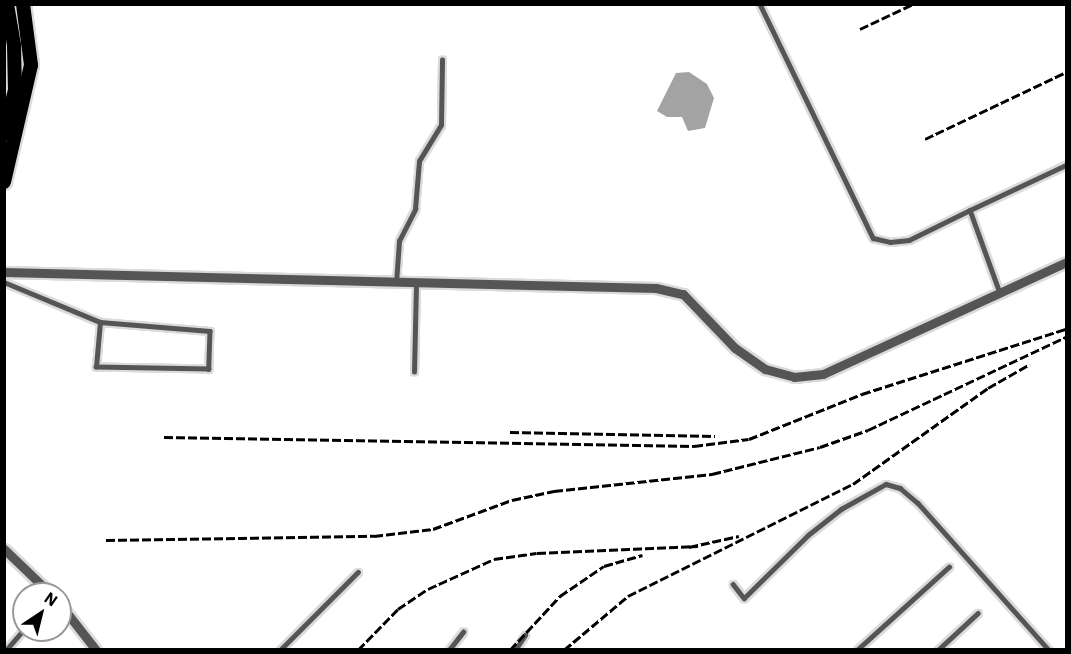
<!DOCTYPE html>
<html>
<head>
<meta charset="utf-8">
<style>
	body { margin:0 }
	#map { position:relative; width:1071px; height:654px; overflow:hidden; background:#fff; font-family:"IBM Plex Sans",sans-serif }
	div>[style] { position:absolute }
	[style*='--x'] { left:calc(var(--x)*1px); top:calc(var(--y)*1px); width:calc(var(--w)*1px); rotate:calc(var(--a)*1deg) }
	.water>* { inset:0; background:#a3a3a3 }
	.roads { filter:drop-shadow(2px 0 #dbdbdb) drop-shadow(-2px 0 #dbdbdb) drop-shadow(0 2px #dbdbdb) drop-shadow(0 -2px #dbdbdb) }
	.lane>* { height:4.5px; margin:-2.25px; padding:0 2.25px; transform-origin:2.25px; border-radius:2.25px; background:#555 }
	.street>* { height:9px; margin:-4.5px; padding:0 4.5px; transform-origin:4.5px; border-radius:4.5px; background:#555 }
	.primary>* { height:14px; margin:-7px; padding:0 7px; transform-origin:7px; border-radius:7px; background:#000 }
	.rail>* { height:3px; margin-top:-1.5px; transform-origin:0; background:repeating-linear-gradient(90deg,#000 0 9px,transparent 0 12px) }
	span { translate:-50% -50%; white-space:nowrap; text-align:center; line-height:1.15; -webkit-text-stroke:6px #fff; paint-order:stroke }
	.frame { position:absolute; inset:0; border:6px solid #000; pointer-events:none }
	.north { position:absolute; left:12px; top:582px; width:60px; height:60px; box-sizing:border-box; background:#fff; border:2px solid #999; border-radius:50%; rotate:35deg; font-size:16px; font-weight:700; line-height:24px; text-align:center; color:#000 }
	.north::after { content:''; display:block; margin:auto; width:21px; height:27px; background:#000; clip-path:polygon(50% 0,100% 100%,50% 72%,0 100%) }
</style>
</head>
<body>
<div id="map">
	<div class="water">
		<i style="clip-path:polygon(689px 72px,707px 84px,714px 98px,705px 128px,688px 131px,682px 117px,667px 117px,657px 111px,676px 73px)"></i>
	</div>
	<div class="roads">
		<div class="lane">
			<i style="--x:760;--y:4;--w:260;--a:64.2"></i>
			<i style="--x:873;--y:238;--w:17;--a:13"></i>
			<i style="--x:890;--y:242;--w:19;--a:-6"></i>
			<i style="--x:909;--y:240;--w:68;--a:-26.2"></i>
			<i style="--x:970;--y:210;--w:88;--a:70.1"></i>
			<i style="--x:970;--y:210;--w:106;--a:-25.1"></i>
			<i style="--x:4;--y:282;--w:104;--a:22.6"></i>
			<i style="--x:100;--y:322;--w:110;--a:4.7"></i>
			<i style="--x:210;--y:331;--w:38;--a:92"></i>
			<i style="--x:209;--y:369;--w:113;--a:-179"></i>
			<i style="--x:96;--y:367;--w:45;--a:-84.9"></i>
			<i style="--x:396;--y:283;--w:42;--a:-85.9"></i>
			<i style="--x:399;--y:241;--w:36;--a:-63"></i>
			<i style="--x:415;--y:209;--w:48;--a:-85.2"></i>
			<i style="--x:419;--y:161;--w:42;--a:-58.6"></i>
			<i style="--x:441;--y:125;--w:65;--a:-89.1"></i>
			<i style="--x:414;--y:372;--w:89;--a:-88.7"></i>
			<i style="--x:733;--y:584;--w:18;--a:52"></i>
			<i style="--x:744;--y:598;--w:90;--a:-44.5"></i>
			<i style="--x:808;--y:535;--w:42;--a:-38.2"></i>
			<i style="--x:841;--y:509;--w:51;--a:-29.1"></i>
			<i style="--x:886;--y:484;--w:15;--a:16"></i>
			<i style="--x:900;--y:488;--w:23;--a:40"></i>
			<i style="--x:918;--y:503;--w:197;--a:48.3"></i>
			<i style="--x:6;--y:650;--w:28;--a:-49"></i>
			<i style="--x:280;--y:650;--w:110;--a:-45"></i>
			<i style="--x:449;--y:650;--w:23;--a:-52"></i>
			<i style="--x:515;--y:650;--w:18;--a:-56"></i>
			<i style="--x:857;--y:650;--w:124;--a:-42.1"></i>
			<i style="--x:938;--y:650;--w:54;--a:-42.8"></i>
		</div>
		<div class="street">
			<i style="--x:4;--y:272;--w:652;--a:1.41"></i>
			<i style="--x:656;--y:288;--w:28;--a:13"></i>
			<i style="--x:683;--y:294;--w:75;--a:46.1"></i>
			<i style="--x:735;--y:348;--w:37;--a:35"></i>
			<i style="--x:765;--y:369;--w:30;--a:15"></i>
			<i style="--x:794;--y:377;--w:29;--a:-6"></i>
			<i style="--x:823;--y:374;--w:268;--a:-24.7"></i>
			<i style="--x:4;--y:549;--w:65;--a:43.8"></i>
			<i style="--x:60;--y:604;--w:58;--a:52"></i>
		</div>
		<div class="primary">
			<i style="--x:4;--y:134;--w:45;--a:-76"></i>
			<i style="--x:15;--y:90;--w:45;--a:-91.3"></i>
			<i style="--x:14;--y:45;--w:42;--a:-99.7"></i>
			<i style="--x:4;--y:182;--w:120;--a:-77"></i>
			<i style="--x:31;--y:65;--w:62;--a:-97.5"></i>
		</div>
	</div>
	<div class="rail">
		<i style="--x:860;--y:29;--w:59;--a:-25.3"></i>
		<i style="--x:925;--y:139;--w:156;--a:-25.4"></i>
		<i style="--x:510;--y:432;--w:205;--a:1.1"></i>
		<i style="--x:164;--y:437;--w:530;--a:0.97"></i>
		<i style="--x:694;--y:446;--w:55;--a:-7.3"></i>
		<i style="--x:749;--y:439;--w:122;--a:-21.7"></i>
		<i style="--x:862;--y:394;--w:214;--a:-17.7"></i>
		<i style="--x:106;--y:540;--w:268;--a:-0.9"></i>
		<i style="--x:374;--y:536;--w:59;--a:-6.8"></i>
		<i style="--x:433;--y:529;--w:84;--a:-20.2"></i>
		<i style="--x:512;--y:500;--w:43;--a:-12.1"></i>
		<i style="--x:554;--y:491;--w:159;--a:-6.1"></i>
		<i style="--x:712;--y:474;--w:111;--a:-14"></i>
		<i style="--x:820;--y:447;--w:51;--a:-19.5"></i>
		<i style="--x:868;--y:430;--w:219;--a:-25.2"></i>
		<i style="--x:689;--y:547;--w:51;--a:-12.4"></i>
		<i style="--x:358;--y:650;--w:57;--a:-45.7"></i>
		<i style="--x:398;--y:609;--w:36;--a:-34"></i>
		<i style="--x:428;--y:589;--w:72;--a:-24.4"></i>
		<i style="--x:494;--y:559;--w:43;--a:-7.9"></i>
		<i style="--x:537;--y:553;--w:161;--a:-2.5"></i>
		<i style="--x:510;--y:650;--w:74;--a:-47.2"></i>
		<i style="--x:560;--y:596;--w:53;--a:-34.3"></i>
		<i style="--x:604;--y:566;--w:40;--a:-16"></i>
		<i style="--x:564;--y:650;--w:84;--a:-40.2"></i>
		<i style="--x:628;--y:596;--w:251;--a:-26.5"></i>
		<i style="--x:853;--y:484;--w:166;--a:-35.4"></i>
		<i style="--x:988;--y:388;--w:48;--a:-29.7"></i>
	</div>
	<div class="frame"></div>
	<div class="north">N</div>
</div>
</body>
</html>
